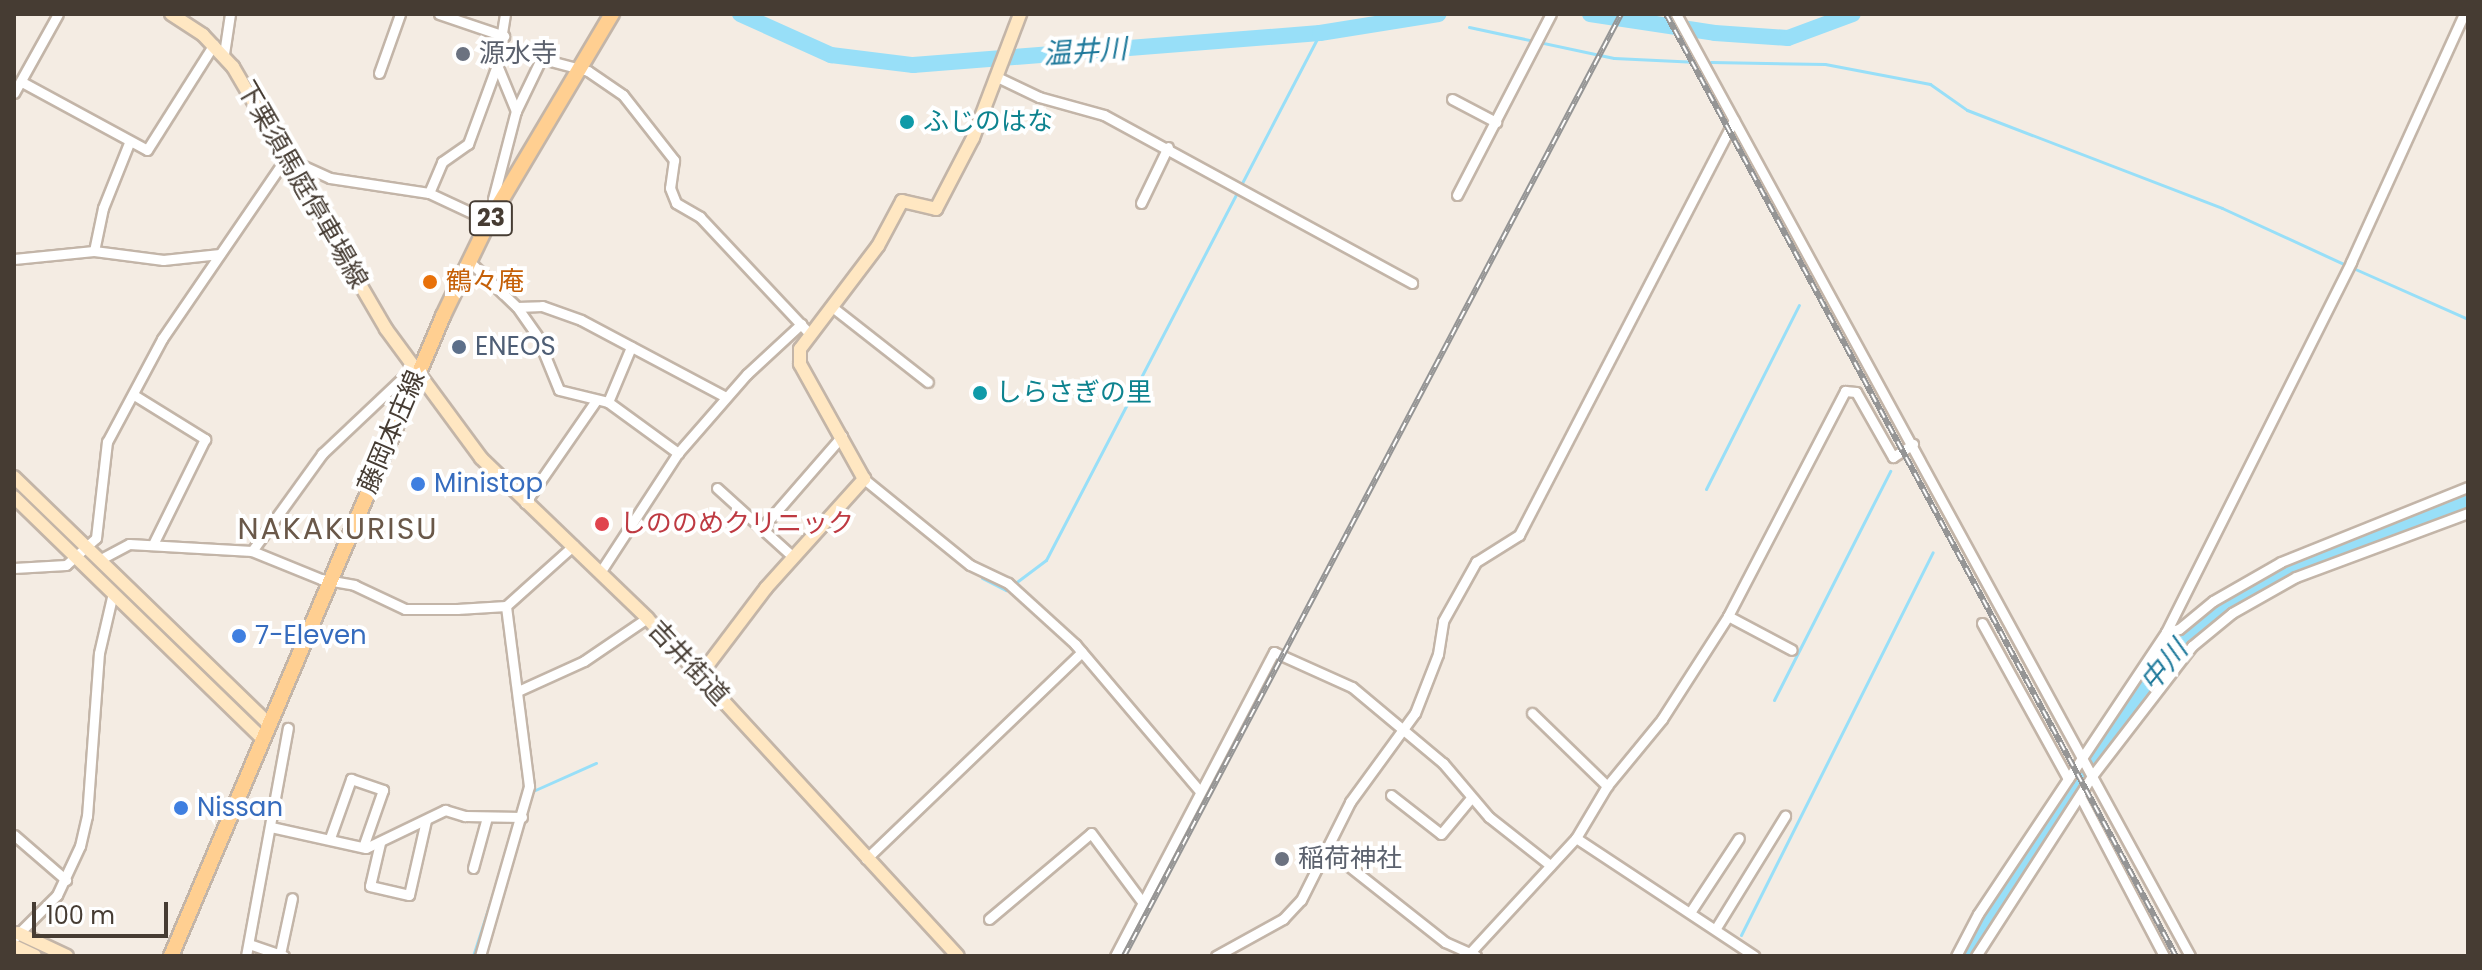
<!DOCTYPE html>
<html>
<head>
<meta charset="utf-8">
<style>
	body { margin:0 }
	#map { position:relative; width:2482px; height:970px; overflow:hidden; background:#f4ece3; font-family:Poppins,"Noto Sans JP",sans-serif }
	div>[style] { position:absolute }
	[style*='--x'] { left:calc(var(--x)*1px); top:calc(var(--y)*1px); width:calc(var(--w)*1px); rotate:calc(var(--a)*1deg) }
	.stream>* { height:3px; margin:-1.5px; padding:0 1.5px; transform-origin:1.5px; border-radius:1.5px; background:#98dff8 }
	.river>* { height:16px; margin:-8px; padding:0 8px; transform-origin:8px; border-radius:8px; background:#98dff8 }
	.roads { filter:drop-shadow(2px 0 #c3b5a8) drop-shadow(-2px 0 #c3b5a8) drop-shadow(0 2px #c3b5a8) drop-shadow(0 -2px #c3b5a8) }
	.street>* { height:9px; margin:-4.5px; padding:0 4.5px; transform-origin:4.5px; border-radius:4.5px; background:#fff }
	.secondary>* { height:12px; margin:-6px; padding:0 6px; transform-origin:6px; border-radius:6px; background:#ffe7c2 }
	.primary>* { height:14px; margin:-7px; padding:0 7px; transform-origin:7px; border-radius:7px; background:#ffcf91 }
	.rail>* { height:6px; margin-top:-3px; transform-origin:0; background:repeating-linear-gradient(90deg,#fff 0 9px,#959595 0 18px); box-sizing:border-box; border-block:2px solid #959595 }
	.dots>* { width:22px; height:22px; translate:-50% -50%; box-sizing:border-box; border:4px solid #fff; border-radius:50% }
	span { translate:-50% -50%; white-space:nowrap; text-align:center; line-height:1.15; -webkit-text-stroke:8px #fff; paint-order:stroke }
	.shield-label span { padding:2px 6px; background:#fff; border:2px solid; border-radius:6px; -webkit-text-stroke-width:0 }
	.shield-label { font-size:24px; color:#463c33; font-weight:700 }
	.worship-label { font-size:26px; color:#5b616d }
	.left { translate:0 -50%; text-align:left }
	.culture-label { font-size:26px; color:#0d838f }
	.street-label { font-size:26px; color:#463c33 }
	.food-label { font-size:26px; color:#c56008 }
	.service-label { font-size:26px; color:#4e5e75 }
	.shop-label { font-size:26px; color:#366cbe }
	.health-label { font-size:26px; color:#be3a42 }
	.water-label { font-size:28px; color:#1e799b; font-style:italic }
	.quarter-label { font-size:30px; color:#6a5849; letter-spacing:2px }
	.frame { position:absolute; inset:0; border:16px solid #463c33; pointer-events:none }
	.scale { position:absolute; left:32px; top:902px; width:136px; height:36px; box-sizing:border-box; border:4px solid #463c33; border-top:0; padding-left:10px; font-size:24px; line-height:28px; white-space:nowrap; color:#463c33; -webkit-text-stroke:6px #fff; paint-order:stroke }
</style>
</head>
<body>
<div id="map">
	<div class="stream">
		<i style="--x:1469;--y:27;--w:148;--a:12.1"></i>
		<i style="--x:1614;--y:58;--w:84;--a:2.7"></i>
		<i style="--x:1711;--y:62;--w:114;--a:1"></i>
		<i style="--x:1825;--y:64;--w:107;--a:10.8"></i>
		<i style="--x:1930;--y:84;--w:45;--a:35.1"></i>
		<i style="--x:1967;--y:110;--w:273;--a:21"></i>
		<i style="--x:2222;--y:208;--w:136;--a:24.7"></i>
		<i style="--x:2353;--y:268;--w:126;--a:23.9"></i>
		<i style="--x:1706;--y:489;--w:206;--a:-63.2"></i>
		<i style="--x:982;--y:578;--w:27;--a:27"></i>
		<i style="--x:1006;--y:590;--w:50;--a:-36.9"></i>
		<i style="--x:1046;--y:560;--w:594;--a:-62.53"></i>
		<i style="--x:1774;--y:700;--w:257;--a:-63.1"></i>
		<i style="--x:533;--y:791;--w:69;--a:-24"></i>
		<i style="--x:1741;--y:935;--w:428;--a:-63.4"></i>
		<i style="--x:473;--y:956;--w:76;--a:-72.3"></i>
	</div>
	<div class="river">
		<i style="--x:740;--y:14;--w:100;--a:24.3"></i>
		<i style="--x:831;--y:55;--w:83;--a:7"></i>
		<i style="--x:913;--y:65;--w:408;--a:-4.5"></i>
		<i style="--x:1320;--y:33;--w:120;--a:-9.1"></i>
		<i style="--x:1590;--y:14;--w:126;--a:8.6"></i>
		<i style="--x:1715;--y:33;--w:73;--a:3.9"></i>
		<i style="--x:1788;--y:38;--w:69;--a:-20.3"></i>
		<i style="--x:1967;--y:956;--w:262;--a:-57.5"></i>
		<i style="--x:2108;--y:735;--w:116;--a:-52.3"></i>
		<i style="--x:2179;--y:643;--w:95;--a:-36.9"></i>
		<i style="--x:2255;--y:586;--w:229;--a:-21.8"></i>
	</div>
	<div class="roads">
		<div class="street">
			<i style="--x:439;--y:14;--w:69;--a:18.7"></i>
			<i style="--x:1676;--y:14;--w:1073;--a:61.38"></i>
			<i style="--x:501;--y:48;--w:90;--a:14.8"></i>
			<i style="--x:588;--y:71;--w:42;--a:34.4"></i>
			<i style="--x:623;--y:95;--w:83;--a:51.9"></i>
			<i style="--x:674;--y:160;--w:28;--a:98"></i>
			<i style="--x:670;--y:188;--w:16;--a:68"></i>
			<i style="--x:676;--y:203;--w:28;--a:30"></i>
			<i style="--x:700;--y:217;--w:161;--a:46.8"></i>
			<i style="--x:224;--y:54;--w:40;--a:-81.5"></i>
			<i style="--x:497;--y:65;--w:50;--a:67.6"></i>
			<i style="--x:379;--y:73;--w:63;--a:-70.4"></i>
			<i style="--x:995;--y:76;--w:49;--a:25.5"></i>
			<i style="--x:1039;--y:97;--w:67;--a:15.5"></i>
			<i style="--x:1104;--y:115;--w:351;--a:28.6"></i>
			<i style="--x:22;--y:82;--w:142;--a:28.5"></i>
			<i style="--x:147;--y:150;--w:125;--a:-57.7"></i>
			<i style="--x:14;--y:93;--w:90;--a:-60.9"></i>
			<i style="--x:1452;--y:99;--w:50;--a:27.6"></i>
			<i style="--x:429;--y:193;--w:34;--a:-67"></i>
			<i style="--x:442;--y:162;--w:32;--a:-35"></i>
			<i style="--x:468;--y:144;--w:84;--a:-69.8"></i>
			<i style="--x:497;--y:65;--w:52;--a:-81.1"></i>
			<i style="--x:1457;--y:195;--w:204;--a:-62.6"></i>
			<i style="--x:1141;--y:203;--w:62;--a:-64.3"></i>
			<i style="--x:496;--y:210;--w:11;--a:-105"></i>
			<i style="--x:493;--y:199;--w:91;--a:-75.4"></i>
			<i style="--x:516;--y:111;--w:60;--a:-64.3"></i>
			<i style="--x:94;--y:251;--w:44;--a:-78.2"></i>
			<i style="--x:103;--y:208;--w:70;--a:-68.2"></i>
			<i style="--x:14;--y:259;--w:80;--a:-5.7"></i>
			<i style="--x:94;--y:251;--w:70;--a:7.4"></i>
			<i style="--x:163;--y:260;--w:57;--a:-6"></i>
			<i style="--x:469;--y:261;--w:66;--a:43.8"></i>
			<i style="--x:517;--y:307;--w:25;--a:-2"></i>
			<i style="--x:542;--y:306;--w:41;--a:19.7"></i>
			<i style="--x:581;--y:320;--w:164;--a:28"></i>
			<i style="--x:831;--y:306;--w:123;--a:38.1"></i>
			<i style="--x:517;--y:307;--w:35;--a:55"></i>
			<i style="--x:537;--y:336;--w:58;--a:67.8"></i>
			<i style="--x:559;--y:390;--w:50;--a:13.8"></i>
			<i style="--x:608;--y:402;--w:87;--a:36.1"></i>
			<i style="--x:134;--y:395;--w:84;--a:31.8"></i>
			<i style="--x:205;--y:439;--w:117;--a:116.3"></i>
			<i style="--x:608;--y:402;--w:60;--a:-67.3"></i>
			<i style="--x:864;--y:479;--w:136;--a:39.1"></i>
			<i style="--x:970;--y:565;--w:42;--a:25.3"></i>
			<i style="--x:1008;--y:583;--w:91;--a:42.3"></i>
			<i style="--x:1075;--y:644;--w:192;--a:49.7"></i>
			<i style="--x:717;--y:488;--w:103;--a:42.2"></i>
			<i style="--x:525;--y:503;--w:123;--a:-55.3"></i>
			<i style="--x:762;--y:528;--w:122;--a:-49"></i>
			<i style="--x:252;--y:551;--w:120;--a:-54.2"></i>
			<i style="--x:322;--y:454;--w:125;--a:-43.4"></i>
			<i style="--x:99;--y:560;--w:34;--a:-28"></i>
			<i style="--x:129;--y:544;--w:123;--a:3.3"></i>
			<i style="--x:252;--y:551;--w:74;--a:22.1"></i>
			<i style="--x:321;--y:579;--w:34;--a:10"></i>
			<i style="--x:354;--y:585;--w:56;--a:25.2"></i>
			<i style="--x:405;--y:609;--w:52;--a:0"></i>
			<i style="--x:457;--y:609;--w:49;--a:-3.5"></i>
			<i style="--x:506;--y:606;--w:91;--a:-41.9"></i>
			<i style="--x:14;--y:568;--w:52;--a:-3.3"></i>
			<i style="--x:66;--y:565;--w:40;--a:-42"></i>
			<i style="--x:96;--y:538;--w:97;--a:-83.5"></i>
			<i style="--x:107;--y:442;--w:117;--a:-61.9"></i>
			<i style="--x:162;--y:339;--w:219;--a:-55.6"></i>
			<i style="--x:286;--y:158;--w:48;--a:24.4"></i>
			<i style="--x:330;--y:178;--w:100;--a:8.6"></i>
			<i style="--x:429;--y:193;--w:66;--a:25"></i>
			<i style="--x:601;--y:571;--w:141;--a:-56.9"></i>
			<i style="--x:678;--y:453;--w:105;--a:-48.9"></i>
			<i style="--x:747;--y:374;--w:74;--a:-42.8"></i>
			<i style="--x:1728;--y:616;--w:72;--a:28"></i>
			<i style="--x:1982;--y:623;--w:178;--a:61.1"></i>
			<i style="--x:2166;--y:632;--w:13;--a:-13"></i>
			<i style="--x:2179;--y:629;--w:44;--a:-39.5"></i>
			<i style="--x:2213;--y:601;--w:78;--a:-29.8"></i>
			<i style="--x:2281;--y:562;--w:201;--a:-21.9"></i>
			<i style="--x:518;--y:691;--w:72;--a:-24.4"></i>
			<i style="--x:584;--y:661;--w:76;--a:-34.3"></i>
			<i style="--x:1532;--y:713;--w:105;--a:44.2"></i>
			<i style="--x:1391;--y:795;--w:63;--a:38"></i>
			<i style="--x:1441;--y:834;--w:47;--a:-50.2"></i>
			<i style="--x:2080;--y:796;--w:181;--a:62.3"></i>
			<i style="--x:271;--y:827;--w:97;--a:12.5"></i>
			<i style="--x:366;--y:848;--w:88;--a:-25.7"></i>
			<i style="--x:445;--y:810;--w:21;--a:17"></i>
			<i style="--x:465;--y:816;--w:57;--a:1"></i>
			<i style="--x:14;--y:835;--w:69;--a:40.9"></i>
			<i style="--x:330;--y:838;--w:63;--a:-70.4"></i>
			<i style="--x:351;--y:779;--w:34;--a:19"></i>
			<i style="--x:383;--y:790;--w:60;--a:109.3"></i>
			<i style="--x:1576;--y:838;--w:214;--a:33.5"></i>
			<i style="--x:380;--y:843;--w:44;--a:103.1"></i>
			<i style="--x:370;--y:886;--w:40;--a:13"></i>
			<i style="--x:409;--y:895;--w:77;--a:-77.2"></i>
			<i style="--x:1326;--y:848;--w:152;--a:38.3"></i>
			<i style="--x:1445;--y:942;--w:34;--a:24"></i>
			<i style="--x:866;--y:859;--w:299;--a:-43.8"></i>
			<i style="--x:473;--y:868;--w:53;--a:-74.6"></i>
			<i style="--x:1691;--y:911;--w:87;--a:-56.7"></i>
			<i style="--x:989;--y:919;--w:133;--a:-40.1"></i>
			<i style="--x:1091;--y:833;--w:87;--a:53.4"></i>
			<i style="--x:1716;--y:928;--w:132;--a:-58.4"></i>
			<i style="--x:14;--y:938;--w:61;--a:-45"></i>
			<i style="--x:57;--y:895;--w:54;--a:-64.9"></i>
			<i style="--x:80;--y:846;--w:31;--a:-77"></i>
			<i style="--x:87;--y:816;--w:163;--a:-85.8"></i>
			<i style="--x:99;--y:653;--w:62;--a:-76.9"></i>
			<i style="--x:249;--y:944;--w:37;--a:19"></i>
			<i style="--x:280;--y:954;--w:57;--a:-77.9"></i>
			<i style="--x:246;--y:956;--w:232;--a:-79.6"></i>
			<i style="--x:480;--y:956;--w:177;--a:-73.9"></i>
			<i style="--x:529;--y:786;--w:181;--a:-97.3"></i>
			<i style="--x:1115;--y:956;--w:343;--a:-62.4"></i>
			<i style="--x:1274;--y:652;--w:85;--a:24.2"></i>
			<i style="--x:1352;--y:687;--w:119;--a:39.9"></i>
			<i style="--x:1443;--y:763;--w:71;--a:49.6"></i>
			<i style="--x:1489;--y:817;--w:78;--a:38.2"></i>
			<i style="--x:1216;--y:956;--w:77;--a:-28.9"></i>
			<i style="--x:1283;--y:919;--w:26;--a:-47"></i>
			<i style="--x:1301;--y:900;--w:110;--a:-63.4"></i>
			<i style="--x:1350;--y:802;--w:110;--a:-53.9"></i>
			<i style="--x:1415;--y:713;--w:63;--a:-68.7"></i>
			<i style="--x:1438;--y:654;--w:33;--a:-81"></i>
			<i style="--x:1443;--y:621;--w:68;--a:-60.8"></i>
			<i style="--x:1476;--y:562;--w:51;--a:-32.1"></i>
			<i style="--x:1519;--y:535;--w:467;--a:-62.6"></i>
			<i style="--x:1467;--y:956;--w:161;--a:-47.3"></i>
			<i style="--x:1576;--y:838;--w:61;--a:-59.2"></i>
			<i style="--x:1607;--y:786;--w:87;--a:-50.6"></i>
			<i style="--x:1662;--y:719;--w:122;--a:-57.3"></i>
			<i style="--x:1728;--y:616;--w:254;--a:-62.5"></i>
			<i style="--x:1845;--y:391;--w:11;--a:5"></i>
			<i style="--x:1856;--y:392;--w:75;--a:60.4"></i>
			<i style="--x:1893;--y:457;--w:24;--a:-33"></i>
			<i style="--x:1956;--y:956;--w:47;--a:-62.4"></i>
			<i style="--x:1978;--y:914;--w:339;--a:-56.3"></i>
			<i style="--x:2166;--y:632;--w:414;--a:-63.4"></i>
			<i style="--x:2351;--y:262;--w:273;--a:-65.5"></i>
			<i style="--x:1976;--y:956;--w:214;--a:-57.2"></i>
			<i style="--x:2092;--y:776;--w:164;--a:-52.4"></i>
			<i style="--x:2192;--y:646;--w:52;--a:-39.5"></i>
			<i style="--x:2232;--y:613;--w:73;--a:-29.4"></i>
			<i style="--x:2296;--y:577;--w:184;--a:-20.4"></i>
		</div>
		<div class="secondary">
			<i style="--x:171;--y:14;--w:38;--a:33"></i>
			<i style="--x:203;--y:35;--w:44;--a:46.8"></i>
			<i style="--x:233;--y:67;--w:303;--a:59.7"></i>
			<i style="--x:386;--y:329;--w:160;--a:53.6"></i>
			<i style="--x:481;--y:458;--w:231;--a:43.9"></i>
			<i style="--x:647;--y:618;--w:459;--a:47.4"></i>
			<i style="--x:14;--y:477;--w:354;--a:44.1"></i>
			<i style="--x:14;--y:497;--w:346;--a:44.2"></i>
			<i style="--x:701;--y:674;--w:108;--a:-52.9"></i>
			<i style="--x:766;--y:588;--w:147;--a:-48"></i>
			<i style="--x:864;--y:479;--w:132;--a:-119.1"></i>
			<i style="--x:800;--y:364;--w:15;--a:-90"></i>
			<i style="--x:800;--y:349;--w:129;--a:-52.9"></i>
			<i style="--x:878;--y:246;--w:51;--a:-61.9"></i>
			<i style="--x:902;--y:201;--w:35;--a:13"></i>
			<i style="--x:936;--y:209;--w:80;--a:-62.5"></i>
			<i style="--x:973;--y:138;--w:133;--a:-69.2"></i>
			<i style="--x:18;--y:933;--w:54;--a:25.1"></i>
			<i style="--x:14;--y:946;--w:23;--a:25"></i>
		</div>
		<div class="primary">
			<i style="--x:171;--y:956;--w:695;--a:-66.97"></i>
			<i style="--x:443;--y:316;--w:106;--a:-64.2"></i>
			<i style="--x:489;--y:221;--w:241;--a:-59.3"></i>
		</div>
	</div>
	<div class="rail">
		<i style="--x:1666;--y:14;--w:1071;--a:61.57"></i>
		<i style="--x:1124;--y:956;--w:1065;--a:-62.18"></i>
	</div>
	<div class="dots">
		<i style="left:463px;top:54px;background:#6b7280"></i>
		<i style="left:907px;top:122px;background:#0f9aa8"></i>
		<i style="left:430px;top:282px;background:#e8710a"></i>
		<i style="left:459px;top:347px;background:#5c6f8a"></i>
		<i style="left:980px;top:393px;background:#0f9aa8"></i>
		<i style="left:418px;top:484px;background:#3f7fe0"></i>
		<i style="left:602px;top:524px;background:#e0444e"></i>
		<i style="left:239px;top:636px;background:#3f7fe0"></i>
		<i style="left:181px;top:808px;background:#3f7fe0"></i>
		<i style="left:1282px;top:859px;background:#6b7280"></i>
	</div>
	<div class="shield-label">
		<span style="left:491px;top:218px">23</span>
	</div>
	<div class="worship-label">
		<span class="left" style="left:479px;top:54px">源水寺</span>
		<span class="left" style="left:1298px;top:859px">稲荷神社</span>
	</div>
	<div class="culture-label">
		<span class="left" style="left:923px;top:122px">ふじのはな</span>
		<span class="left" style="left:996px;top:393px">しらさぎの里</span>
	</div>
	<div class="street-label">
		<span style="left:302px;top:185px;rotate:60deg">下栗須馬庭停車場線</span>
		<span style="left:392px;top:432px;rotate:-67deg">藤岡本庄線</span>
		<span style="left:688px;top:663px;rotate:47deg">吉井街道</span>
	</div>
	<div class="food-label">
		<span class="left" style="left:446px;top:282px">鶴々庵</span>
	</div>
	<div class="service-label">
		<span class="left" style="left:475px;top:347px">ENEOS</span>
	</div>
	<div class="shop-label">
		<span class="left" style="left:434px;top:484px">Ministop</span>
		<span class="left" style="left:255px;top:636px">7-Eleven</span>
		<span class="left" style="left:197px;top:808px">Nissan</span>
	</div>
	<div class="health-label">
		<span class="left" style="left:620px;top:524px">しののめクリニック</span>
	</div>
	<div class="water-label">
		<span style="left:1085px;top:52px;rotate:-4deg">温井川</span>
		<span style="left:2164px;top:666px;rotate:-50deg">中川</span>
	</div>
	<div class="quarter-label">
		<span style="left:338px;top:529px">NAKAKURISU</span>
	</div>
	<div class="frame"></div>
	<div class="scale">100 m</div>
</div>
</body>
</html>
